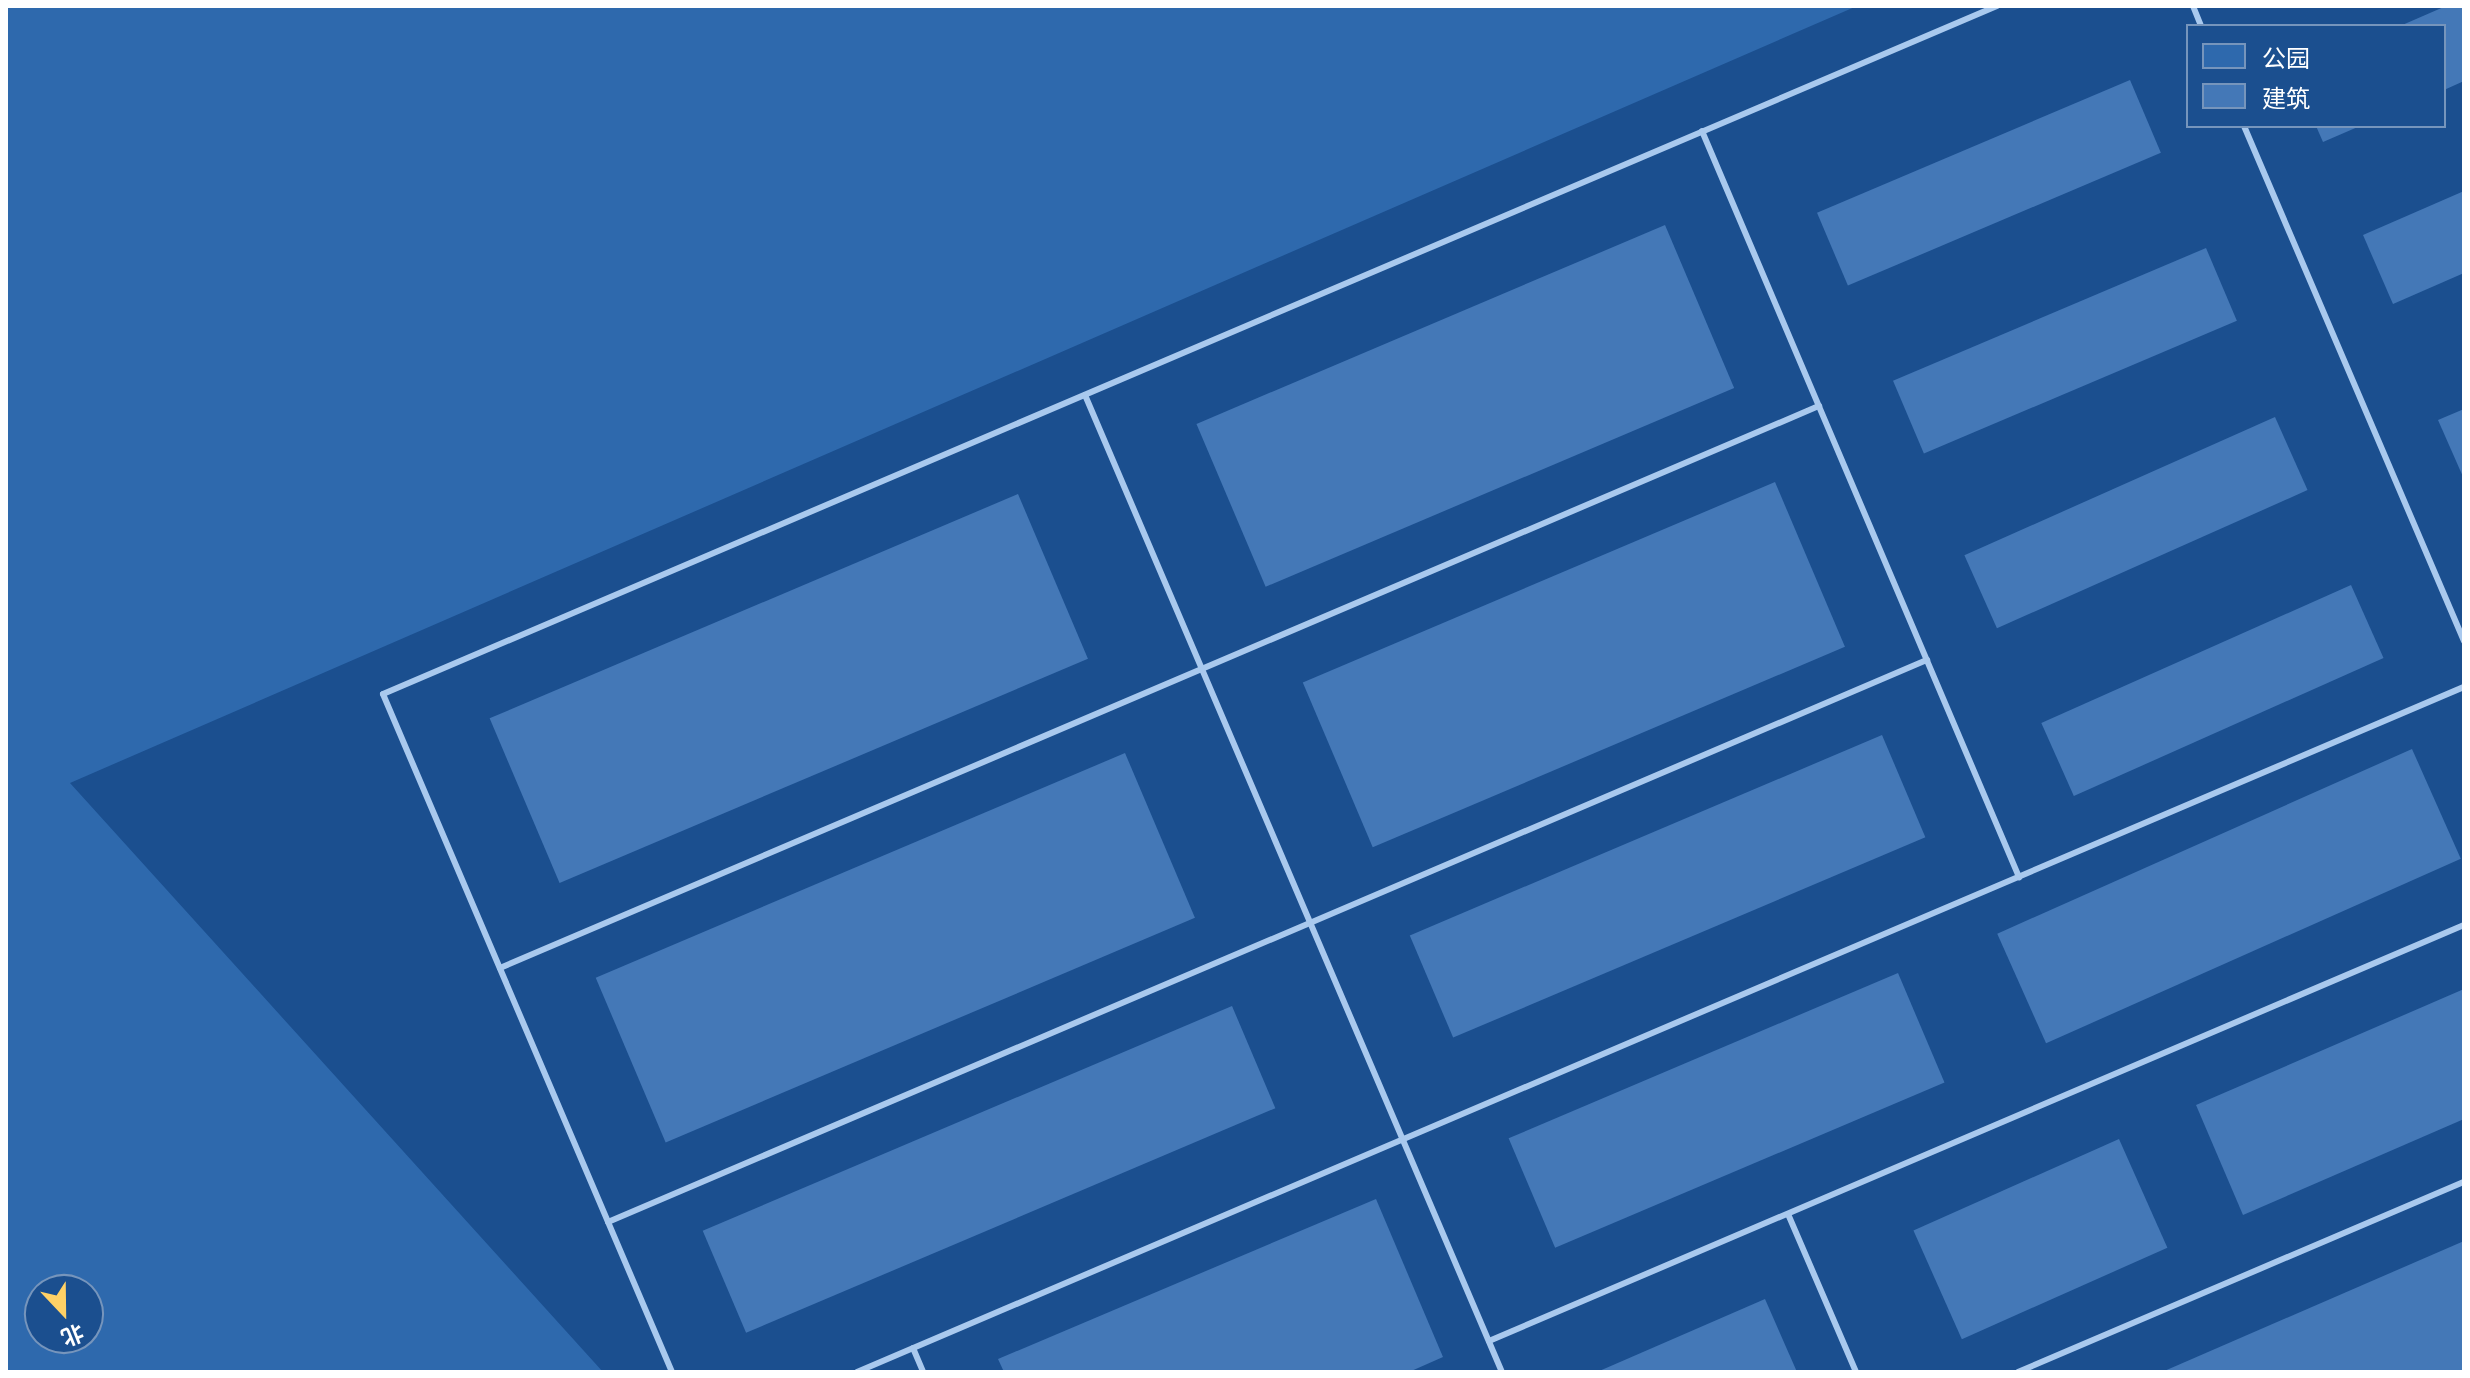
<!DOCTYPE html>
<html>
<head>
<meta charset="utf-8">
<style>
	body { margin:0 }
	#map { position:relative; width:2470px; height:1378px; overflow:hidden; background:#1b4f8f; font-family:Cabin,"Noto Sans SC",sans-serif }
	div>[style] { position:absolute }
	[style*='--x'] { left:calc(var(--x)*1px); top:calc(var(--y)*1px); width:calc(var(--w)*1px); rotate:calc(var(--a)*1deg) }
	.green>* { inset:0; background:#2e69ad }
	.building>* { inset:0; background:#4478b7; transform-origin:0 0 }
	.service>* { height:6px; margin:-3px; padding:0 3px; transform-origin:3px; border-radius:3px; background:#a9c9ee }
	span { translate:-50% -50%; white-space:nowrap; text-align:center; line-height:1.15; -webkit-text-stroke:8px #1b4f8f; paint-order:stroke }
	.frame { position:absolute; inset:0; border:8px solid #fff; pointer-events:none }
	.legend { position:absolute; left:2186px; top:24px; width:260px; height:104px; box-sizing:border-box; background:#1b4f8f; border:2px solid #7695bc; margin:0; padding:10px 14px; list-style:none; font-size:24px; color:#fff }
	.legend li { display:flex; align-items:center; gap:16px; height:40px }
	.legend b { width:40px; border:2px solid #7695bc }
	.north { position:absolute; left:24px; top:1274px; width:80px; height:80px; box-sizing:border-box; background:#1b4f8f; border:2px solid #7695bc; border-radius:50%; rotate:158deg; font-size:22px; font-weight:700; line-height:32px; text-align:center; color:#fff }
	.north::after { content:''; display:block; margin:auto; width:28px; height:36px; background:#ffd166; clip-path:polygon(50% 0,100% 100%,50% 72%,0 100%) }
</style>
</head>
<body>
<div id="map">
	<div class="green">
		<i style="clip-path:polygon(evenodd,6px 6px,1857px 6px,70px 783px,603px 1372px,6px 1372px,6px 6px,40px 1290px,88px 1290px,88px 1338px,40px 1338px,40px 1290px)"></i>
	</div>
	<div class="building">
		<i style="clip-path:polygon(2446px 6px,2464px 6px,2464px 81px,2444px 90px,2444px 26px,2400px 26px)"></i>
		<i style="left:2130px;top:80px;width:79px;height:340px;rotate:67deg"></i>
		<i style="clip-path:polygon(2316px 126px,2360px 126px,2323px 142px)"></i>
		<i style="clip-path:polygon(2464px 191px,2464px 273px,2393px 304px,2363px 235px)"></i>
		<i style="left:1665px;top:225px;width:177px;height:509px;rotate:67deg"></i>
		<i style="left:2206px;top:248px;width:79px;height:340px;rotate:67deg"></i>
		<i style="clip-path:polygon(2464px 409px,2464px 479px,2438px 420px)"></i>
		<i style="left:2275px;top:417px;width:80px;height:340px;rotate:66deg"></i>
		<i style="left:1775px;top:482px;width:179px;height:513px;rotate:67deg"></i>
		<i style="left:1018px;top:494px;width:179px;height:574px;rotate:67deg"></i>
		<i style="left:2351px;top:585px;width:80px;height:339px;rotate:66deg"></i>
		<i style="left:1882px;top:735px;width:111px;height:513px;rotate:67deg"></i>
		<i style="left:2412px;top:749px;width:120px;height:454px;rotate:66deg"></i>
		<i style="left:1125px;top:753px;width:179px;height:575px;rotate:67deg"></i>
		<i style="left:1898px;top:973px;width:119px;height:423px;rotate:67deg"></i>
		<i style="clip-path:polygon(2464px 989px,2464px 1119px,2243px 1215px,2196px 1105px)"></i>
		<i style="left:1232px;top:1006px;width:111px;height:575px;rotate:67deg"></i>
		<i style="left:2119px;top:1139px;width:119px;height:225px;rotate:66deg"></i>
		<i style="clip-path:polygon(1376px 1199px,1443px 1357px,1409px 1372px,1004px 1372px,998px 1359px)"></i>
		<i style="clip-path:polygon(2464px 1241px,2464px 1372px,2162px 1372px)"></i>
		<i style="clip-path:polygon(1765px 1299px,1797px 1372px,1597px 1372px)"></i>
	</div>
	<div class="service">
		<i style="--x:2193;--y:6;--w:22;--a:68"></i>
		<i style="--x:2244;--y:126;--w:560;--a:66.87"></i>
		<i style="--x:1702;--y:131;--w:811;--a:66.98"></i>
		<i style="--x:1085;--y:395;--w:1062;--a:66.89"></i>
		<i style="--x:500;--y:968;--w:1434;--a:-23.08"></i>
		<i style="--x:1788;--y:1214;--w:172;--a:66.7"></i>
		<i style="--x:608;--y:1222;--w:1434;--a:-23.08"></i>
		<i style="--x:1489;--y:1341;--w:1060;--a:-23.11"></i>
		<i style="--x:913;--y:1348;--w:26;--a:67"></i>
		<i style="--x:672;--y:1372;--w:737;--a:-113.09"></i>
		<i style="--x:383;--y:694;--w:1755;--a:-23.09"></i>
		<i style="--x:857;--y:1372;--w:1747;--a:-23.09"></i>
		<i style="--x:2018;--y:1372;--w:485;--a:-23.1"></i>
	</div>
	<div class="frame"></div>
	<ul class="legend">
	<li><b style="height:22px;background:#2e69ad"></b>公园</li>
	<li><b style="height:22px;background:#4478b7"></b>建筑</li>
	</ul>
	<div class="north">北</div>
</div>
</body>
</html>
